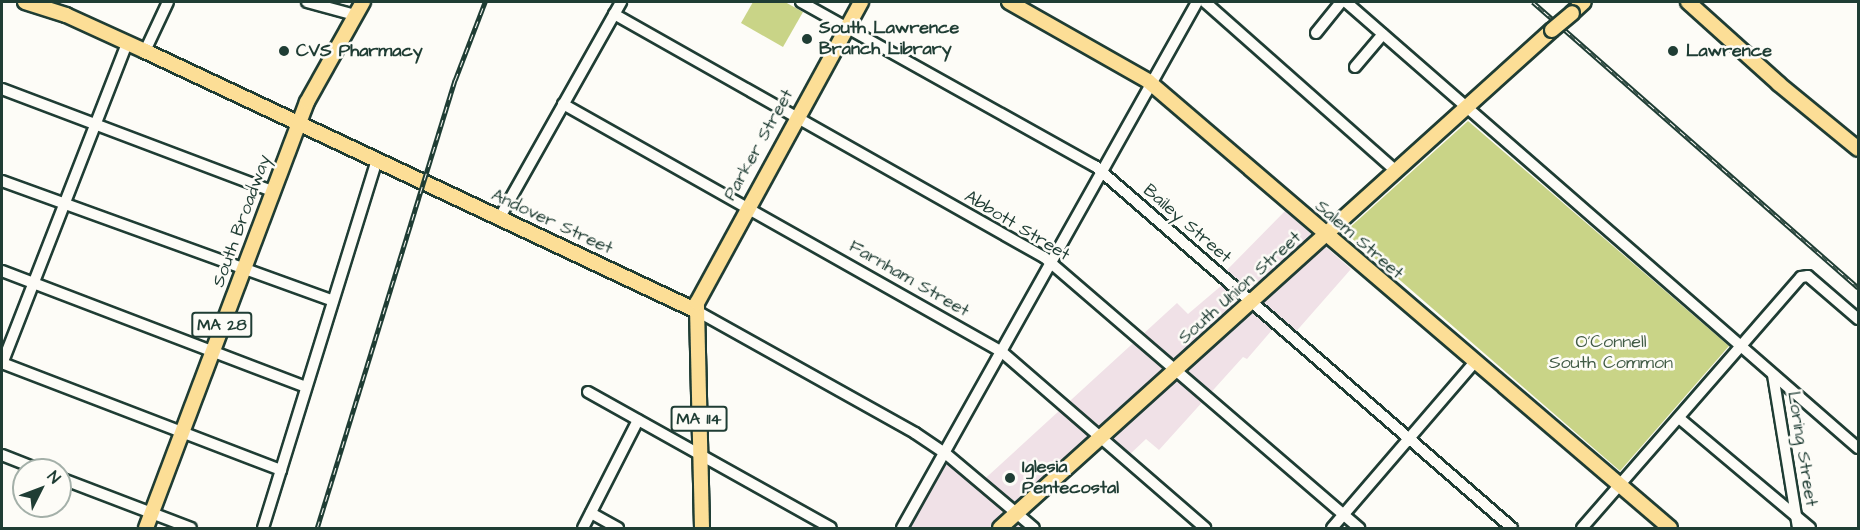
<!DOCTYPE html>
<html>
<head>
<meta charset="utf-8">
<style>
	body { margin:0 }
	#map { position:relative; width:1860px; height:530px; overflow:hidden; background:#fdfcf7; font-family:"Architects Daughter",sans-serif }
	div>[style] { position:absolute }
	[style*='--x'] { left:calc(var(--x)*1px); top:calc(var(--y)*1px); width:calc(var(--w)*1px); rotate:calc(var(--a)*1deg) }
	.built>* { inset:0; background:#f0e1e7 }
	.green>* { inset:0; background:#c9d487 }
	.roads { filter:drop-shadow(2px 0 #1f3d34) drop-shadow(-2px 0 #1f3d34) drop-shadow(0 2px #1f3d34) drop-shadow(0 -2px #1f3d34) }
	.minor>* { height:10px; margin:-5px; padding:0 5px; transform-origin:5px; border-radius:5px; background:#fdfcf7 }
	.major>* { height:14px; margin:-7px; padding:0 7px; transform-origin:7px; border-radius:7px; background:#fcde96 }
	.rail>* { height:4.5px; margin-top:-2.25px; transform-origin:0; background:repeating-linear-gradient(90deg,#fdfcf7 0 7px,#1f3d34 0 14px); box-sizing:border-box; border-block:2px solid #1f3d34 }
	.bridges { filter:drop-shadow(2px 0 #1f3d34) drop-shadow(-2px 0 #1f3d34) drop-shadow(0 2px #1f3d34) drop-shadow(0 -2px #1f3d34) }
	.major-bridge>* { height:14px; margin:-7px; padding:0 7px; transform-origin:7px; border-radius:7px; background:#fcde96 }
	.dots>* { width:16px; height:16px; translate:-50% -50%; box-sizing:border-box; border:3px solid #fdfcf7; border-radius:50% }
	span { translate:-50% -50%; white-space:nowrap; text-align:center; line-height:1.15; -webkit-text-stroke:5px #fdfcf7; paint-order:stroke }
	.shield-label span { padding:2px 4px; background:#fdfcf7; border:2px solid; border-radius:4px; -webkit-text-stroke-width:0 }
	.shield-label { font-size:16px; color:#1f3d34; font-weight:700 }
	.poi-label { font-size:18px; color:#1f3d34; font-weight:700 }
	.left { translate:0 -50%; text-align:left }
	.street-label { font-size:18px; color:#1f3d34 }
	.park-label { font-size:18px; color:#415b45 }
	.frame { position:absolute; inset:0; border:3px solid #1f3d34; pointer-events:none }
	.north { position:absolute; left:12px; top:458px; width:60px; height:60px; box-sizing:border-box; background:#fdfcf7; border:2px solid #a4b0a9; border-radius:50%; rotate:48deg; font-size:16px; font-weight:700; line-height:24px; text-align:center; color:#1f3d34 }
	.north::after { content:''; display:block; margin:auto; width:21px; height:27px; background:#1f3d34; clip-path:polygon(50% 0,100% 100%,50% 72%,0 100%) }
</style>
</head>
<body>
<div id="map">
	<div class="built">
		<i style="clip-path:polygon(1285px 211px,1351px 269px,1286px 343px,1272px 330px,1247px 359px,1243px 357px,1159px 450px,1146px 439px,1127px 457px,1109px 438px,1025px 514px,1042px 528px,909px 528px,949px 460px,978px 485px,1177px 303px,1188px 314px,1228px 280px,1223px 274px)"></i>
	</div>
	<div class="green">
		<i style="clip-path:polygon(753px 2px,785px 2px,803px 12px,783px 47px,741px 23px)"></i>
		<i style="clip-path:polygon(1468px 121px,1729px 346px,1620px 471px,1349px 236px,1348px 229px)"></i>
	</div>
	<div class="roads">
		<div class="minor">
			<i style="--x:307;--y:2;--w:50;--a:15.2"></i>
			<i style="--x:801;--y:2;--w:337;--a:29.2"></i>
			<i style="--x:1095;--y:166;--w:552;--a:40.96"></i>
			<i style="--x:1205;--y:2;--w:255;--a:41.5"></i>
			<i style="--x:1346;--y:2;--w:679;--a:41.06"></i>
			<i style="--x:614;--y:14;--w:494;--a:29.5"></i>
			<i style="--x:1044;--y:257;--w:416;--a:40.7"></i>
			<i style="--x:1316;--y:33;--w:40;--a:-51"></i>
			<i style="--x:145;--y:51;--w:54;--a:-64.9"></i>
			<i style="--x:1355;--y:67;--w:43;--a:-49.7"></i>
			<i style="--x:2;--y:89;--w:289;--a:20.7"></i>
			<i style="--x:563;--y:104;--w:504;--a:29.46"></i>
			<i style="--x:1002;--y:352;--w:269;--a:40.9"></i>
			<i style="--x:2;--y:181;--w:352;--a:19.9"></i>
			<i style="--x:500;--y:217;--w:247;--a:-60.6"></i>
			<i style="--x:2;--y:271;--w:325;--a:20.9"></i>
			<i style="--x:695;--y:310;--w:252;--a:29.2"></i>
			<i style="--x:915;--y:433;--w:36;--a:34"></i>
			<i style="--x:945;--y:453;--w:116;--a:40.1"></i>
			<i style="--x:2;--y:363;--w:299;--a:21"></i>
			<i style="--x:2;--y:364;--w:344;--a:-68.7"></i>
			<i style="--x:1773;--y:375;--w:155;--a:80.7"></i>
			<i style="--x:588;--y:392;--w:278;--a:29.2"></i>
			<i style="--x:1679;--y:418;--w:171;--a:40"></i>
			<i style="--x:2;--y:455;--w:41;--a:21.5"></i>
			<i style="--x:60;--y:478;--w:140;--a:20.9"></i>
			<i style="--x:591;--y:513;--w:31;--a:29"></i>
			<i style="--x:263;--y:528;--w:386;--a:-72.8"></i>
			<i style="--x:583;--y:528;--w:121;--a:-63"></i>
			<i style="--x:902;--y:528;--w:603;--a:-60.71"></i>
			<i style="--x:1332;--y:528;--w:218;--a:-49.3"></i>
			<i style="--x:1582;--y:528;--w:333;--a:-48.9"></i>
			<i style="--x:1801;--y:277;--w:7;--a:-8"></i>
			<i style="--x:1808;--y:276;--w:66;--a:40.7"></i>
		</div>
		<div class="major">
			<i style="--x:25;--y:2;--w:43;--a:17.6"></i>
			<i style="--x:66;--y:15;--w:87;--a:24.5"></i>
			<i style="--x:145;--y:51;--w:608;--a:25.22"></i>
			<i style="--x:1009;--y:2;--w:160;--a:29.6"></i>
			<i style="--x:1148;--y:81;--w:687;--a:40.57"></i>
			<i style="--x:1688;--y:2;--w:122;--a:42"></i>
			<i style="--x:1779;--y:84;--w:102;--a:39.4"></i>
			<i style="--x:1572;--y:13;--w:16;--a:-43"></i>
			<i style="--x:146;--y:528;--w:455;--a:-69.3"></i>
			<i style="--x:307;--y:102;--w:115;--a:-60.8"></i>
			<i style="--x:702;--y:528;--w:225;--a:-91.3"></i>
			<i style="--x:697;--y:303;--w:343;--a:-61.4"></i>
			<i style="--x:1000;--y:528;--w:743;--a:-42.06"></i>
		</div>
	</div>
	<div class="rail">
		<i style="--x:1533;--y:2;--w:433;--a:41.3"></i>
		<i style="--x:317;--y:528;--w:469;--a:-72.9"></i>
		<i style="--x:455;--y:80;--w:84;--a:-69"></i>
	</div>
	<div class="bridges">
		<div class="major-bridge">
			<i style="--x:1552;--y:30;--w:26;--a:-40"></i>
		</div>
	</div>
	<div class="dots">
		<i style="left:807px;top:39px;background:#1f3d34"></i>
		<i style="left:284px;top:51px;background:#1f3d34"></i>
		<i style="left:1673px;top:51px;background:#1f3d34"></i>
		<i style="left:1010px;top:478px;background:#1f3d34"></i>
	</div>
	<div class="shield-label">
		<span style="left:222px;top:325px">MA 28</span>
		<span style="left:699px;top:419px">MA 114</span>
	</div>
	<div class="poi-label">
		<span class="left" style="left:819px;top:39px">South Lawrence<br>Branch Library</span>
		<span class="left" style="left:296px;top:51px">CVS Pharmacy</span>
		<span class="left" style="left:1686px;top:51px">Lawrence</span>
		<span class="left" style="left:1022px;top:478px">Iglesia<br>Pentecostal</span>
	</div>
	<div class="street-label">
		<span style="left:759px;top:145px;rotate:-61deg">Parker Street</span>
		<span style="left:242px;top:221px;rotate:-70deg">South Broadway</span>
		<span style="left:552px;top:222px;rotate:25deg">Andover Street</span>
		<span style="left:1187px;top:224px;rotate:41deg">Bailey Street</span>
		<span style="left:1017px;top:226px;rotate:31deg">Abbott Street</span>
		<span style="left:1359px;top:240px;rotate:41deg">Salem Street</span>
		<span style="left:909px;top:279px;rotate:30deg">Farnham Street</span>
		<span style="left:1240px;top:288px;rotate:-42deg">South Union Street</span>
		<span style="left:1802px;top:449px;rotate:81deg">Loring Street</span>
	</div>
	<div class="park-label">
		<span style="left:1611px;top:353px">O'Connell<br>South Common</span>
	</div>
	<div class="frame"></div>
	<div class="north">N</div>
</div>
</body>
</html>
